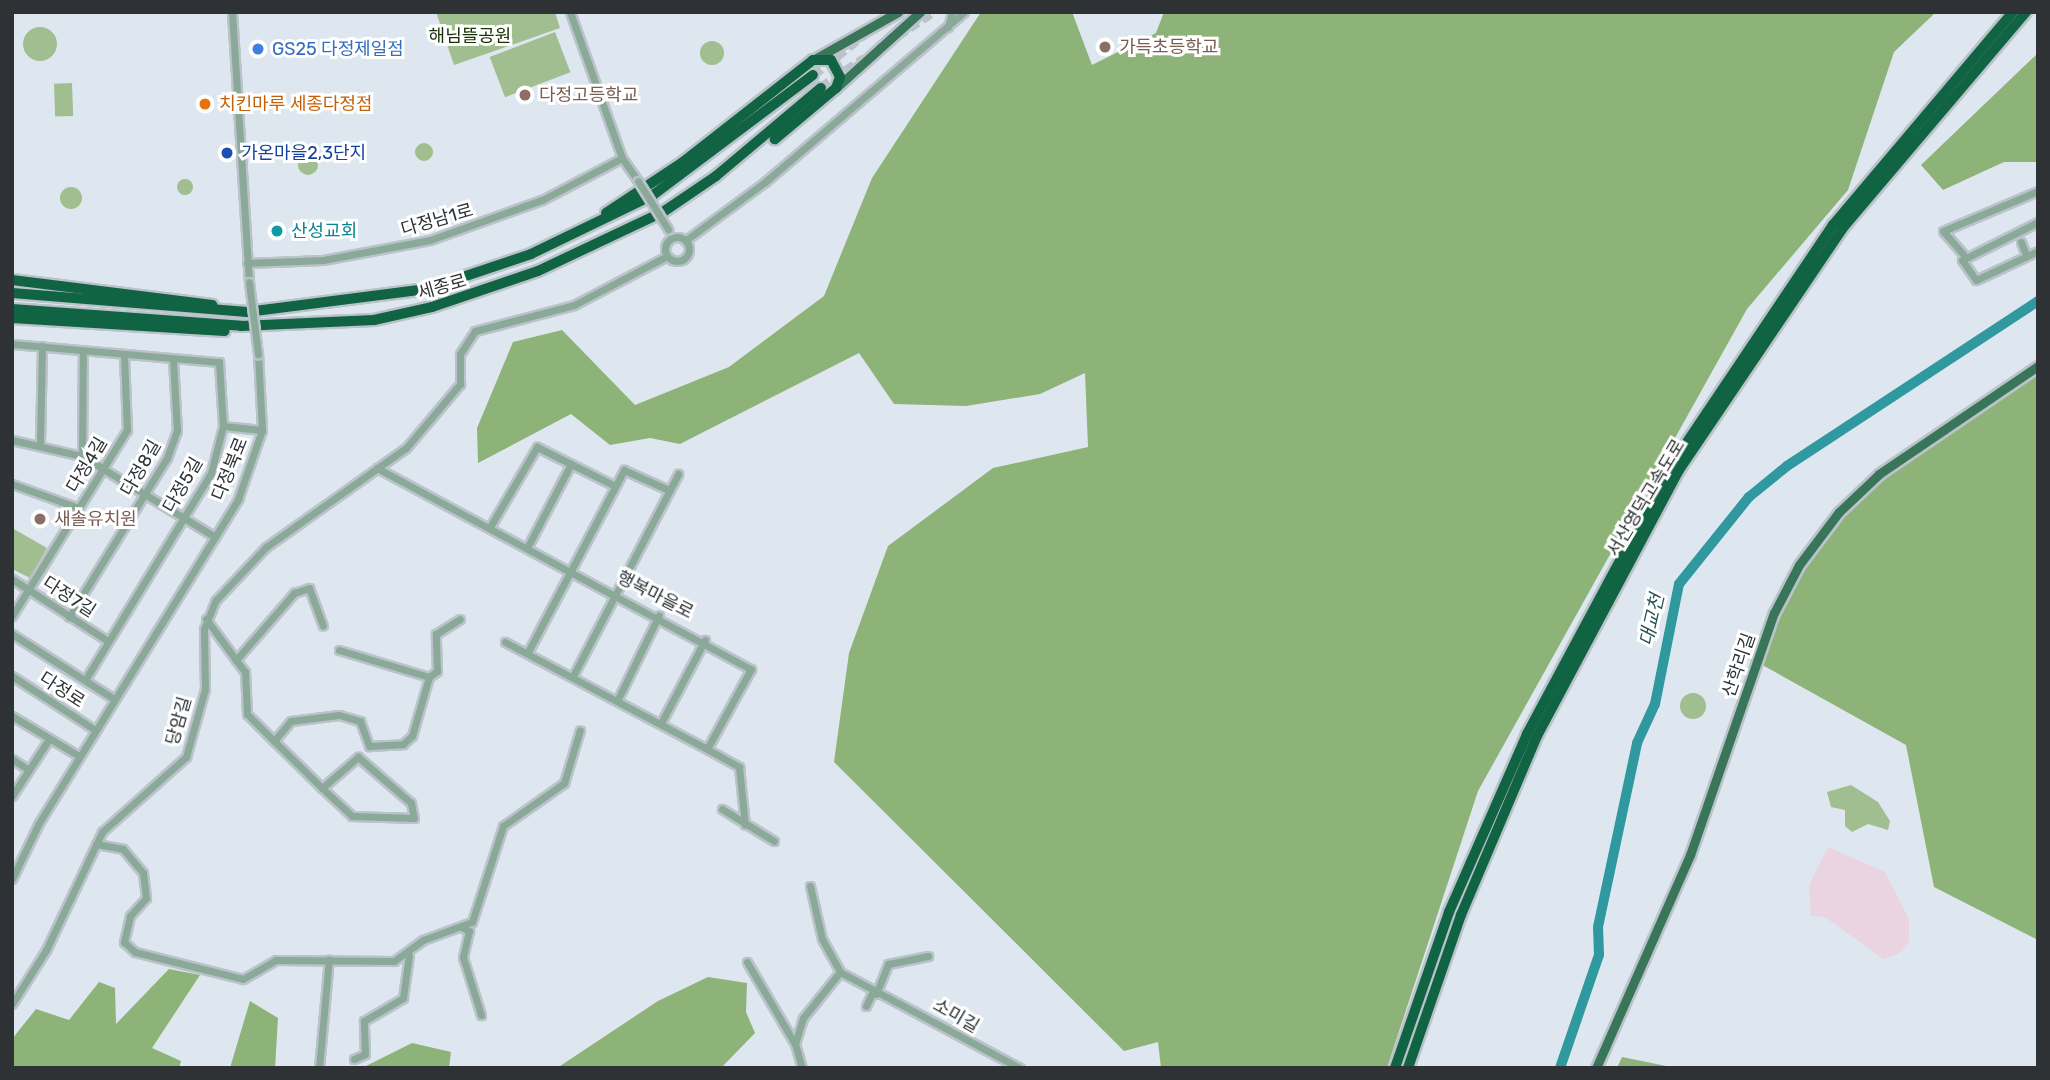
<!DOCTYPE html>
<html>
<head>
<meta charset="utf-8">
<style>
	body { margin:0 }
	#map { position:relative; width:2050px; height:1080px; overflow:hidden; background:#dee7ef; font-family:Rubik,"Noto Sans KR",sans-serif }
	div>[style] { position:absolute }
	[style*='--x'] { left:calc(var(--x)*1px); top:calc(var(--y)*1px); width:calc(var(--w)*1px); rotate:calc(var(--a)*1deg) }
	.industrial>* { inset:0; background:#ead4e2 }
	.green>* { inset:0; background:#a0be90; transform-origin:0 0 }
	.round { border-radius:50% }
	.forest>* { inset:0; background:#8db378 }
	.river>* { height:10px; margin:-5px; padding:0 5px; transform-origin:5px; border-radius:5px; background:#30989f }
	.highway-tunnel>* { height:10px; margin-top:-5px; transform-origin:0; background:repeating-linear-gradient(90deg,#bbc3ca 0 10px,transparent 0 15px) }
	.roads { filter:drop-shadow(2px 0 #bbc3ca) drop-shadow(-2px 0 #bbc3ca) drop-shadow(0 2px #bbc3ca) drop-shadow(0 -2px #bbc3ca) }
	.minor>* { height:7px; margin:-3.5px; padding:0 3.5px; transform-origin:3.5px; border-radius:3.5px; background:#8ba999 }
	.minor>.ring { margin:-3.5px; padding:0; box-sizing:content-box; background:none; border:7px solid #8ba999; border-radius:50% }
	.major>* { height:9px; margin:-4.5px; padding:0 4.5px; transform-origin:4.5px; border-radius:4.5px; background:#397659 }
	.highway>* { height:10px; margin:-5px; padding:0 5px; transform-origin:5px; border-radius:5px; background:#106343 }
	.bridges { filter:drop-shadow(2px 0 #bbc3ca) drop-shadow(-2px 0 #bbc3ca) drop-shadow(0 2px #bbc3ca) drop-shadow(0 -2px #bbc3ca) }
	.minor-bridge>* { height:7px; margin:-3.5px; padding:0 3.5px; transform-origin:3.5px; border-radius:3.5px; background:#8ba999 }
	.dots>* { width:19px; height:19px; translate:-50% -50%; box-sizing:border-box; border:4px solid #fff; border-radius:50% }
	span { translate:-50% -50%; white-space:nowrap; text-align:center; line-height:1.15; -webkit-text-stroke:6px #fff; paint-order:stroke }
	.park-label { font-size:18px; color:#183107 }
	.education-label { font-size:18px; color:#785e54 }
	.left { translate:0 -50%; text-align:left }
	.shop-label { font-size:18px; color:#366cbe }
	.food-label { font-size:18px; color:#c56008 }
	.transit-label { font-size:18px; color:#164399 }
	.street-label { font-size:18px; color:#2e3235 }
	.culture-label { font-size:18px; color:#0d838f }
	.water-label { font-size:19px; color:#275356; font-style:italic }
	.frame { position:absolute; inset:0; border:14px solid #2e3235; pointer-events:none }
</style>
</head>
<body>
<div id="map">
	<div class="industrial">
		<i style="clip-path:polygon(1828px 847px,1885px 872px,1909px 919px,1909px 943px,1897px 955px,1883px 959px,1825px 917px,1811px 916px,1809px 885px)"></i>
	</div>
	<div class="green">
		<i style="clip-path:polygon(436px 12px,555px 12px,560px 28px,454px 65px)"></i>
		<i class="round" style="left:23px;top:27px;width:34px;height:34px"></i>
		<i style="left:555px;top:32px;width:43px;height:70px;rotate:69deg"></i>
		<i class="round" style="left:700px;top:41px;width:24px;height:24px"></i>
		<i style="left:72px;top:83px;width:33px;height:18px;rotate:88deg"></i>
		<i class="round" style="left:415px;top:143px;width:18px;height:18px"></i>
		<i class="round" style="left:298px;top:155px;width:20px;height:20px"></i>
		<i class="round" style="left:177px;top:179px;width:16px;height:16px"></i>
		<i class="round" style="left:60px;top:187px;width:22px;height:22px"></i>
		<i style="clip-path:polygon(12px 528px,47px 548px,30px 578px,12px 569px)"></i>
		<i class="round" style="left:1680px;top:693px;width:26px;height:26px"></i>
		<i style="clip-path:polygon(1851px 785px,1878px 802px,1890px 821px,1888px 830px,1868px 824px,1852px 832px,1845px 826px,1845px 810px,1831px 807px,1827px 792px)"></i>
	</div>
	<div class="forest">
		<i style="clip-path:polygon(981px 12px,1072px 12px,1092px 65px,1156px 33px,1164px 12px,1936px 12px,1894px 52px,1848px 190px,1747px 309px,1478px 791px,1387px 1068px,1161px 1068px,1158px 1042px,1124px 1051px,834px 762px,849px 653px,888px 546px,993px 468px,1088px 447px,1085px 373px,1040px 394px,966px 406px,894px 404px,859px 353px,680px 444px,650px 438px,610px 445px,571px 414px,478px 463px,477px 428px,513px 342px,562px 330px,635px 405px,729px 367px,824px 296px,872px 178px)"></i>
		<i style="clip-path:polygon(2038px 53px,2038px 162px,2004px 162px,1943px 190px,1921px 165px)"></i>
		<i style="clip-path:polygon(2038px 367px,2038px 940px,1934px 887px,1906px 745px,1757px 662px,1817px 539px,1879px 474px)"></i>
		<i style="clip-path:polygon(169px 969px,200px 975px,152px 1048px,181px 1061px,179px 1068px,12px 1068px,12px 1039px,36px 1009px,69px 1020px,99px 982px,115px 988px,116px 1024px)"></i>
		<i style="clip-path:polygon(708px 977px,747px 983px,746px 1012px,755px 1033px,721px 1068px,557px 1068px,658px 1001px)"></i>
		<i style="clip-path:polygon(250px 1001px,278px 1018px,275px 1068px,230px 1068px)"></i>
		<i style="clip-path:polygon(412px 1043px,451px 1052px,449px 1068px,362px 1068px)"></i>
		<i style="clip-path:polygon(1622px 1057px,1676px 1068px,1617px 1068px)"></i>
	</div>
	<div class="river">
		<i style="--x:1560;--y:1068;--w:120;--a:-71"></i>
		<i style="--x:1599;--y:955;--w:28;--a:-92"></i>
		<i style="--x:1598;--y:927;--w:188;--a:-78"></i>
		<i style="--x:1637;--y:743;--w:43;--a:-65.2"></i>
		<i style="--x:1655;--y:704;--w:122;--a:-78.7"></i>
		<i style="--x:1679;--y:584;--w:112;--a:-51.2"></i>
		<i style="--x:1749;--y:497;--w:49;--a:-39.2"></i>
		<i style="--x:1787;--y:466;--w:300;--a:-33.3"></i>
	</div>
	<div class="highway-tunnel">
		<i style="--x:897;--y:36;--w:43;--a:-33.7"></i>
		<i style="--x:813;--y:75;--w:69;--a:-38.5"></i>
		<i style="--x:821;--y:88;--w:52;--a:-34"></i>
	</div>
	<div class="roads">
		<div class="minor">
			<i style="--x:232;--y:12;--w:271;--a:86.4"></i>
			<i style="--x:570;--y:12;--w:155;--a:70.4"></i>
			<i style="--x:622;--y:158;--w:28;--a:55"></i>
			<i style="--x:948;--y:27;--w:16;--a:-75"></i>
			<i style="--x:2038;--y:222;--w:85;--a:153.4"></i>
			<i style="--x:1962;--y:260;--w:24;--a:55"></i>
			<i style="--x:1976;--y:280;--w:68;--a:-25.1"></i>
			<i class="ring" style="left:665px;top:237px;width:17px;height:17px"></i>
			<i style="--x:686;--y:240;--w:98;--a:-36.3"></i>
			<i style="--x:765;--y:182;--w:262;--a:-40.5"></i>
			<i style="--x:2021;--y:242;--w:14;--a:69"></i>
			<i style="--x:1963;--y:254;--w:30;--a:-131"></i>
			<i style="--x:1943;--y:231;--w:103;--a:-22.8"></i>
			<i style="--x:247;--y:263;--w:76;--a:-2.3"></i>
			<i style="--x:323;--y:260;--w:109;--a:-10.6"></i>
			<i style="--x:430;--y:240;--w:119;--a:-19.7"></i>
			<i style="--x:542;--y:200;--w:90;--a:-27.7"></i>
			<i style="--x:12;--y:344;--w:208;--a:5"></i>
			<i style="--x:219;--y:362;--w:64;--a:86.4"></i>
			<i style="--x:223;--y:426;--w:49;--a:104.3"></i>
			<i style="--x:211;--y:473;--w:242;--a:121.3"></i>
			<i style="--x:223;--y:426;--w:39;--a:6"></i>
			<i style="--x:12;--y:440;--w:72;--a:12.9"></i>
			<i style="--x:82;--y:456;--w:156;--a:31.3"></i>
			<i style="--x:40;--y:443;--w:97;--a:-88.8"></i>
			<i style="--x:82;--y:456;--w:105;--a:-89.5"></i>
			<i style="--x:377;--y:468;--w:425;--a:28.3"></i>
			<i style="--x:751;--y:669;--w:91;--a:118.8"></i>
			<i style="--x:707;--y:749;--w:37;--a:29"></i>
			<i style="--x:739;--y:767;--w:58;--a:84.1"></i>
			<i style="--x:12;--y:484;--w:71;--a:19.7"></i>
			<i style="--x:490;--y:527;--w:93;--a:-59.6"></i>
			<i style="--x:537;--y:447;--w:87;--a:26.6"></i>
			<i style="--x:527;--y:548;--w:95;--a:-62.4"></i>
			<i style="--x:12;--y:579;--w:114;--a:32.9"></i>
			<i style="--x:12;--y:616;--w:219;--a:-58.3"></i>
			<i style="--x:127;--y:430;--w:76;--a:-92.3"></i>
			<i style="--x:69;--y:617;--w:187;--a:-58.4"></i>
			<i style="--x:167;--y:458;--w:29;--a:-70"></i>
			<i style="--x:177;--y:431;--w:72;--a:-93.2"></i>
			<i style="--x:206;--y:619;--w:51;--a:53.8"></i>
			<i style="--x:12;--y:634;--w:121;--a:32.5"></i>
			<i style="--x:505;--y:642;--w:229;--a:27.9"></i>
			<i style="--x:339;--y:650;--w:94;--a:16.7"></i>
			<i style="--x:429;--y:677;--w:10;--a:-37"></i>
			<i style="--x:437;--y:671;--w:37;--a:-92"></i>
			<i style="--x:436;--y:634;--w:28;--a:-32"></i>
			<i style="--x:528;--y:652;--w:206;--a:-62.2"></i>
			<i style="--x:624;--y:470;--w:49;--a:24"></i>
			<i style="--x:12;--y:676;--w:99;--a:33"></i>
			<i style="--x:573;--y:676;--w:228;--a:-62.5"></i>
			<i style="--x:618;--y:699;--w:93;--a:-64"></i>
			<i style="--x:12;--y:716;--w:78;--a:30.8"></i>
			<i style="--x:661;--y:723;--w:94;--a:-62.1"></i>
			<i style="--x:274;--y:741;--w:38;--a:-135"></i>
			<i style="--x:247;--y:714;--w:42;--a:-92.7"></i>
			<i style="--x:245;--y:672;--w:15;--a:-127"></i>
			<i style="--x:236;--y:660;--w:89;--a:-49.1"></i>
			<i style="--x:294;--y:593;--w:16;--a:-18"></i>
			<i style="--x:309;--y:588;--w:40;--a:69.8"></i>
			<i style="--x:12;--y:759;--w:20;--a:33"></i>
			<i style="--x:322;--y:788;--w:48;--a:-40.7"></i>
			<i style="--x:358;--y:757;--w:70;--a:41"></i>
			<i style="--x:411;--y:803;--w:15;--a:79"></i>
			<i style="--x:414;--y:818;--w:62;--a:-178.2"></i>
			<i style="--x:352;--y:816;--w:41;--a:-137"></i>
			<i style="--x:322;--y:788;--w:67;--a:-135.6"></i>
			<i style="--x:274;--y:741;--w:26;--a:-50"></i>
			<i style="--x:291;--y:721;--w:48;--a:-7.1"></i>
			<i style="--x:339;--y:715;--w:22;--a:16"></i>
			<i style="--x:360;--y:721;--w:27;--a:70"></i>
			<i style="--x:369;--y:746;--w:34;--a:-3"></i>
			<i style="--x:403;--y:744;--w:12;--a:-42"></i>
			<i style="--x:412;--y:736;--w:61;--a:-73.9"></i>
			<i style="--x:12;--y:796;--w:68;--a:-57"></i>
			<i style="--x:722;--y:809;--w:61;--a:31.6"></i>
			<i style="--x:96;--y:844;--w:27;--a:10"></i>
			<i style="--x:123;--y:849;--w:31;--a:50"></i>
			<i style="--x:143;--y:873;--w:25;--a:83"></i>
			<i style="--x:146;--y:898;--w:24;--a:132"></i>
			<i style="--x:130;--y:916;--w:27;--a:103"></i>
			<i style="--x:124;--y:942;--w:15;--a:42"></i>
			<i style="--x:135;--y:952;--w:111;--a:14"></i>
			<i style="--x:243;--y:979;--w:38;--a:-30"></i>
			<i style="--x:276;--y:960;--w:118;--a:0.5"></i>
			<i style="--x:394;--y:961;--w:36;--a:-36"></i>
			<i style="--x:423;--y:940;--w:52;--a:-20.2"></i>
			<i style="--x:472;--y:922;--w:101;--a:-72.1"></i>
			<i style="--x:503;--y:826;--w:75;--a:-35.2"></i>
			<i style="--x:564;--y:783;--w:55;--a:-73.2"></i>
			<i style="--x:12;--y:879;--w:62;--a:-64.3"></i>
			<i style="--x:39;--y:823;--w:380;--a:-58.4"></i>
			<i style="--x:238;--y:499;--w:73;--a:-70.8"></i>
			<i style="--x:262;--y:430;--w:76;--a:-93"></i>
			<i style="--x:810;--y:886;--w:54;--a:77.2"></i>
			<i style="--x:822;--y:939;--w:38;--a:61"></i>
			<i style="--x:840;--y:972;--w:204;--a:28.1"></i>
			<i style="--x:463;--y:928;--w:7;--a:27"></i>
			<i style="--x:469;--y:931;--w:27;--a:103"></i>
			<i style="--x:463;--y:957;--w:61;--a:72.8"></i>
			<i style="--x:747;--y:962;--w:95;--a:59.7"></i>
			<i style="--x:876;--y:994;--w:32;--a:-68"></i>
			<i style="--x:888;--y:964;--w:41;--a:-11.3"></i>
			<i style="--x:12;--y:1004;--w:64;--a:-57.8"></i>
			<i style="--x:46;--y:950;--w:131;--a:-64.6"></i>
			<i style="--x:102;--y:832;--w:113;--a:-41.8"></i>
			<i style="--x:186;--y:757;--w:71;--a:-74.4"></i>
			<i style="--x:205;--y:689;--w:60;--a:-91"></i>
			<i style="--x:204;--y:629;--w:31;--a:-68"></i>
			<i style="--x:216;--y:600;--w:73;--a:-46.7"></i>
			<i style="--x:266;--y:547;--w:171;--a:-35.3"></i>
			<i style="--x:406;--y:448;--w:84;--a:-49.8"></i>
			<i style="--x:460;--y:384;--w:30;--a:-90"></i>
			<i style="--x:460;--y:354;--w:27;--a:-57"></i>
			<i style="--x:475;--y:331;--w:102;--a:-14.7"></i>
			<i style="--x:574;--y:305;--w:105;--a:-27.8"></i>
			<i style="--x:866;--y:1006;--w:14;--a:-65"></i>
			<i style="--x:354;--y:1059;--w:12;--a:-24"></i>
			<i style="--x:365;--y:1054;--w:33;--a:-92"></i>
			<i style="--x:364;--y:1021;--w:45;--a:-30.5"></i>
			<i style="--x:403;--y:998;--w:43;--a:-82.1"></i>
			<i style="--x:319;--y:1068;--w:109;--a:-84.8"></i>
			<i style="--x:802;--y:1068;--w:25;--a:-106"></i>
			<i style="--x:795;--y:1044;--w:27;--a:-73"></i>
			<i style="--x:803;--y:1018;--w:59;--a:-51.2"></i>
		</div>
		<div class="major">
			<i style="--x:813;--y:60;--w:98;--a:-29.5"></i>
			<i style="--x:837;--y:87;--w:112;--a:-42.1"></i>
			<i style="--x:1596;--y:1068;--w:233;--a:-66.2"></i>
			<i style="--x:1690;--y:855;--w:256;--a:-70.9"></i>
			<i style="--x:1774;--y:613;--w:54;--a:-62.5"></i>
			<i style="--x:1799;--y:565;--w:66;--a:-53"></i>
			<i style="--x:1839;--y:512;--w:55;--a:-43.5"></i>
			<i style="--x:1879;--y:474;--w:192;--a:-34.2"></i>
		</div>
		<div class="highway">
			<i style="--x:606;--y:213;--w:92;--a:-33.5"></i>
			<i style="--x:683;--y:162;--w:165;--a:-38.1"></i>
			<i style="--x:813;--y:60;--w:18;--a:0"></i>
			<i style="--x:831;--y:60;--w:19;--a:62"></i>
			<i style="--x:840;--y:77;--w:12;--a:110"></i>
			<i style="--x:836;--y:88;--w:80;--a:140.1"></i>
			<i style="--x:12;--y:280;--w:202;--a:7.1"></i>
			<i style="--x:12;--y:293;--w:236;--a:4.6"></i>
			<i style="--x:247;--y:312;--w:181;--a:-7.3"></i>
			<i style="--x:427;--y:289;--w:110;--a:-18.6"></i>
			<i style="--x:531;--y:254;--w:136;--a:-25.8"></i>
			<i style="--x:653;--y:195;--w:200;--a:-36.9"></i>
			<i style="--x:12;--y:309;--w:230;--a:4.2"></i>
			<i style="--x:241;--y:326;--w:133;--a:-2.6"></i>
			<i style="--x:374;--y:320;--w:59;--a:-12.6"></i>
			<i style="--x:432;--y:307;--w:112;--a:-18.8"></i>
			<i style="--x:538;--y:271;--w:138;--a:-25.3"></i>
			<i style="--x:663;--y:212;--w:64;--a:-34.2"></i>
			<i style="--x:716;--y:176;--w:137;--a:-40"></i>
			<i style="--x:12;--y:318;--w:213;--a:3.5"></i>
			<i style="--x:1395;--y:1068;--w:165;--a:-70.9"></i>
			<i style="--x:1449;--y:912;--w:194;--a:-66.3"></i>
			<i style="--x:1527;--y:734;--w:304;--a:-61.8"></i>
			<i style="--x:1671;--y:466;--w:290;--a:-56.1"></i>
			<i style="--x:1833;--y:225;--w:279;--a:-49.8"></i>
			<i style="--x:1408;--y:1068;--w:162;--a:-70.9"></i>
			<i style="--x:1461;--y:915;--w:194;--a:-67"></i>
			<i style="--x:1537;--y:736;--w:302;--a:-61.9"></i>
			<i style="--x:1679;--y:470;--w:291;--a:-55.9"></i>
			<i style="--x:1842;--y:229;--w:285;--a:-49.7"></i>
		</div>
	</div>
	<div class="bridges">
		<div class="minor-bridge">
			<i style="--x:638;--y:181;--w:57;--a:58"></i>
			<i style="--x:249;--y:282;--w:73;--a:82.9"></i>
		</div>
	</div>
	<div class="dots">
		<i style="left:1105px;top:47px;background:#8d6e63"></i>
		<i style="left:258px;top:49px;background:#3f7fe0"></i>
		<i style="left:525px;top:95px;background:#8d6e63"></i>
		<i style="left:205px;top:104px;background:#e8710a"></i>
		<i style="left:227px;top:153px;background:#1a4fb4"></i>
		<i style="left:277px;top:231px;background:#0f9aa8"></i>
		<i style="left:40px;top:519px;background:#8d6e63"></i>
	</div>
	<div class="park-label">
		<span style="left:470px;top:36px">해님뜰공원</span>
	</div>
	<div class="education-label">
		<span class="left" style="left:1119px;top:47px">가득초등학교</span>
		<span class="left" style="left:539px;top:95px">다정고등학교</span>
		<span class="left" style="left:54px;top:519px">새솔유치원</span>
	</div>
	<div class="shop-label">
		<span class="left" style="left:272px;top:49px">GS25 다정제일점</span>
	</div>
	<div class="food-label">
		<span class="left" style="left:219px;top:104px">치킨마루 세종다정점</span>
	</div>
	<div class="transit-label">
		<span class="left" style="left:241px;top:153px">가온마을2,3단지</span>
	</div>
	<div class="street-label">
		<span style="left:437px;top:220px;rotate:-16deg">다정남1로</span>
		<span style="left:442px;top:287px;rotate:-16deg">세종로</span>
		<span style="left:87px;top:465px;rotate:-59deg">다정4길</span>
		<span style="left:141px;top:468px;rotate:-60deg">다정8길</span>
		<span style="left:230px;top:469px;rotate:-68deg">다정북로</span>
		<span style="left:183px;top:485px;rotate:-60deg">다정5길</span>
		<span style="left:1646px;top:498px;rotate:-59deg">서산영덕고속도로</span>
		<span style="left:655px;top:595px;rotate:27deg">행복마을로</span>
		<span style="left:69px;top:597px;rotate:33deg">다정7길</span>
		<span style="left:1739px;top:665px;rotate:-71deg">산학리길</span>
		<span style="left:62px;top:690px;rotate:33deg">다정로</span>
		<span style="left:179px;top:721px;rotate:-74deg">당암길</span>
		<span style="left:956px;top:1016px;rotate:30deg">소미길</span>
	</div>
	<div class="culture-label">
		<span class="left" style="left:291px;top:231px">산성교회</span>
	</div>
	<div class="water-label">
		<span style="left:1652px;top:620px;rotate:-77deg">대교천</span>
	</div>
	<div class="frame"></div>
</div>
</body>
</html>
